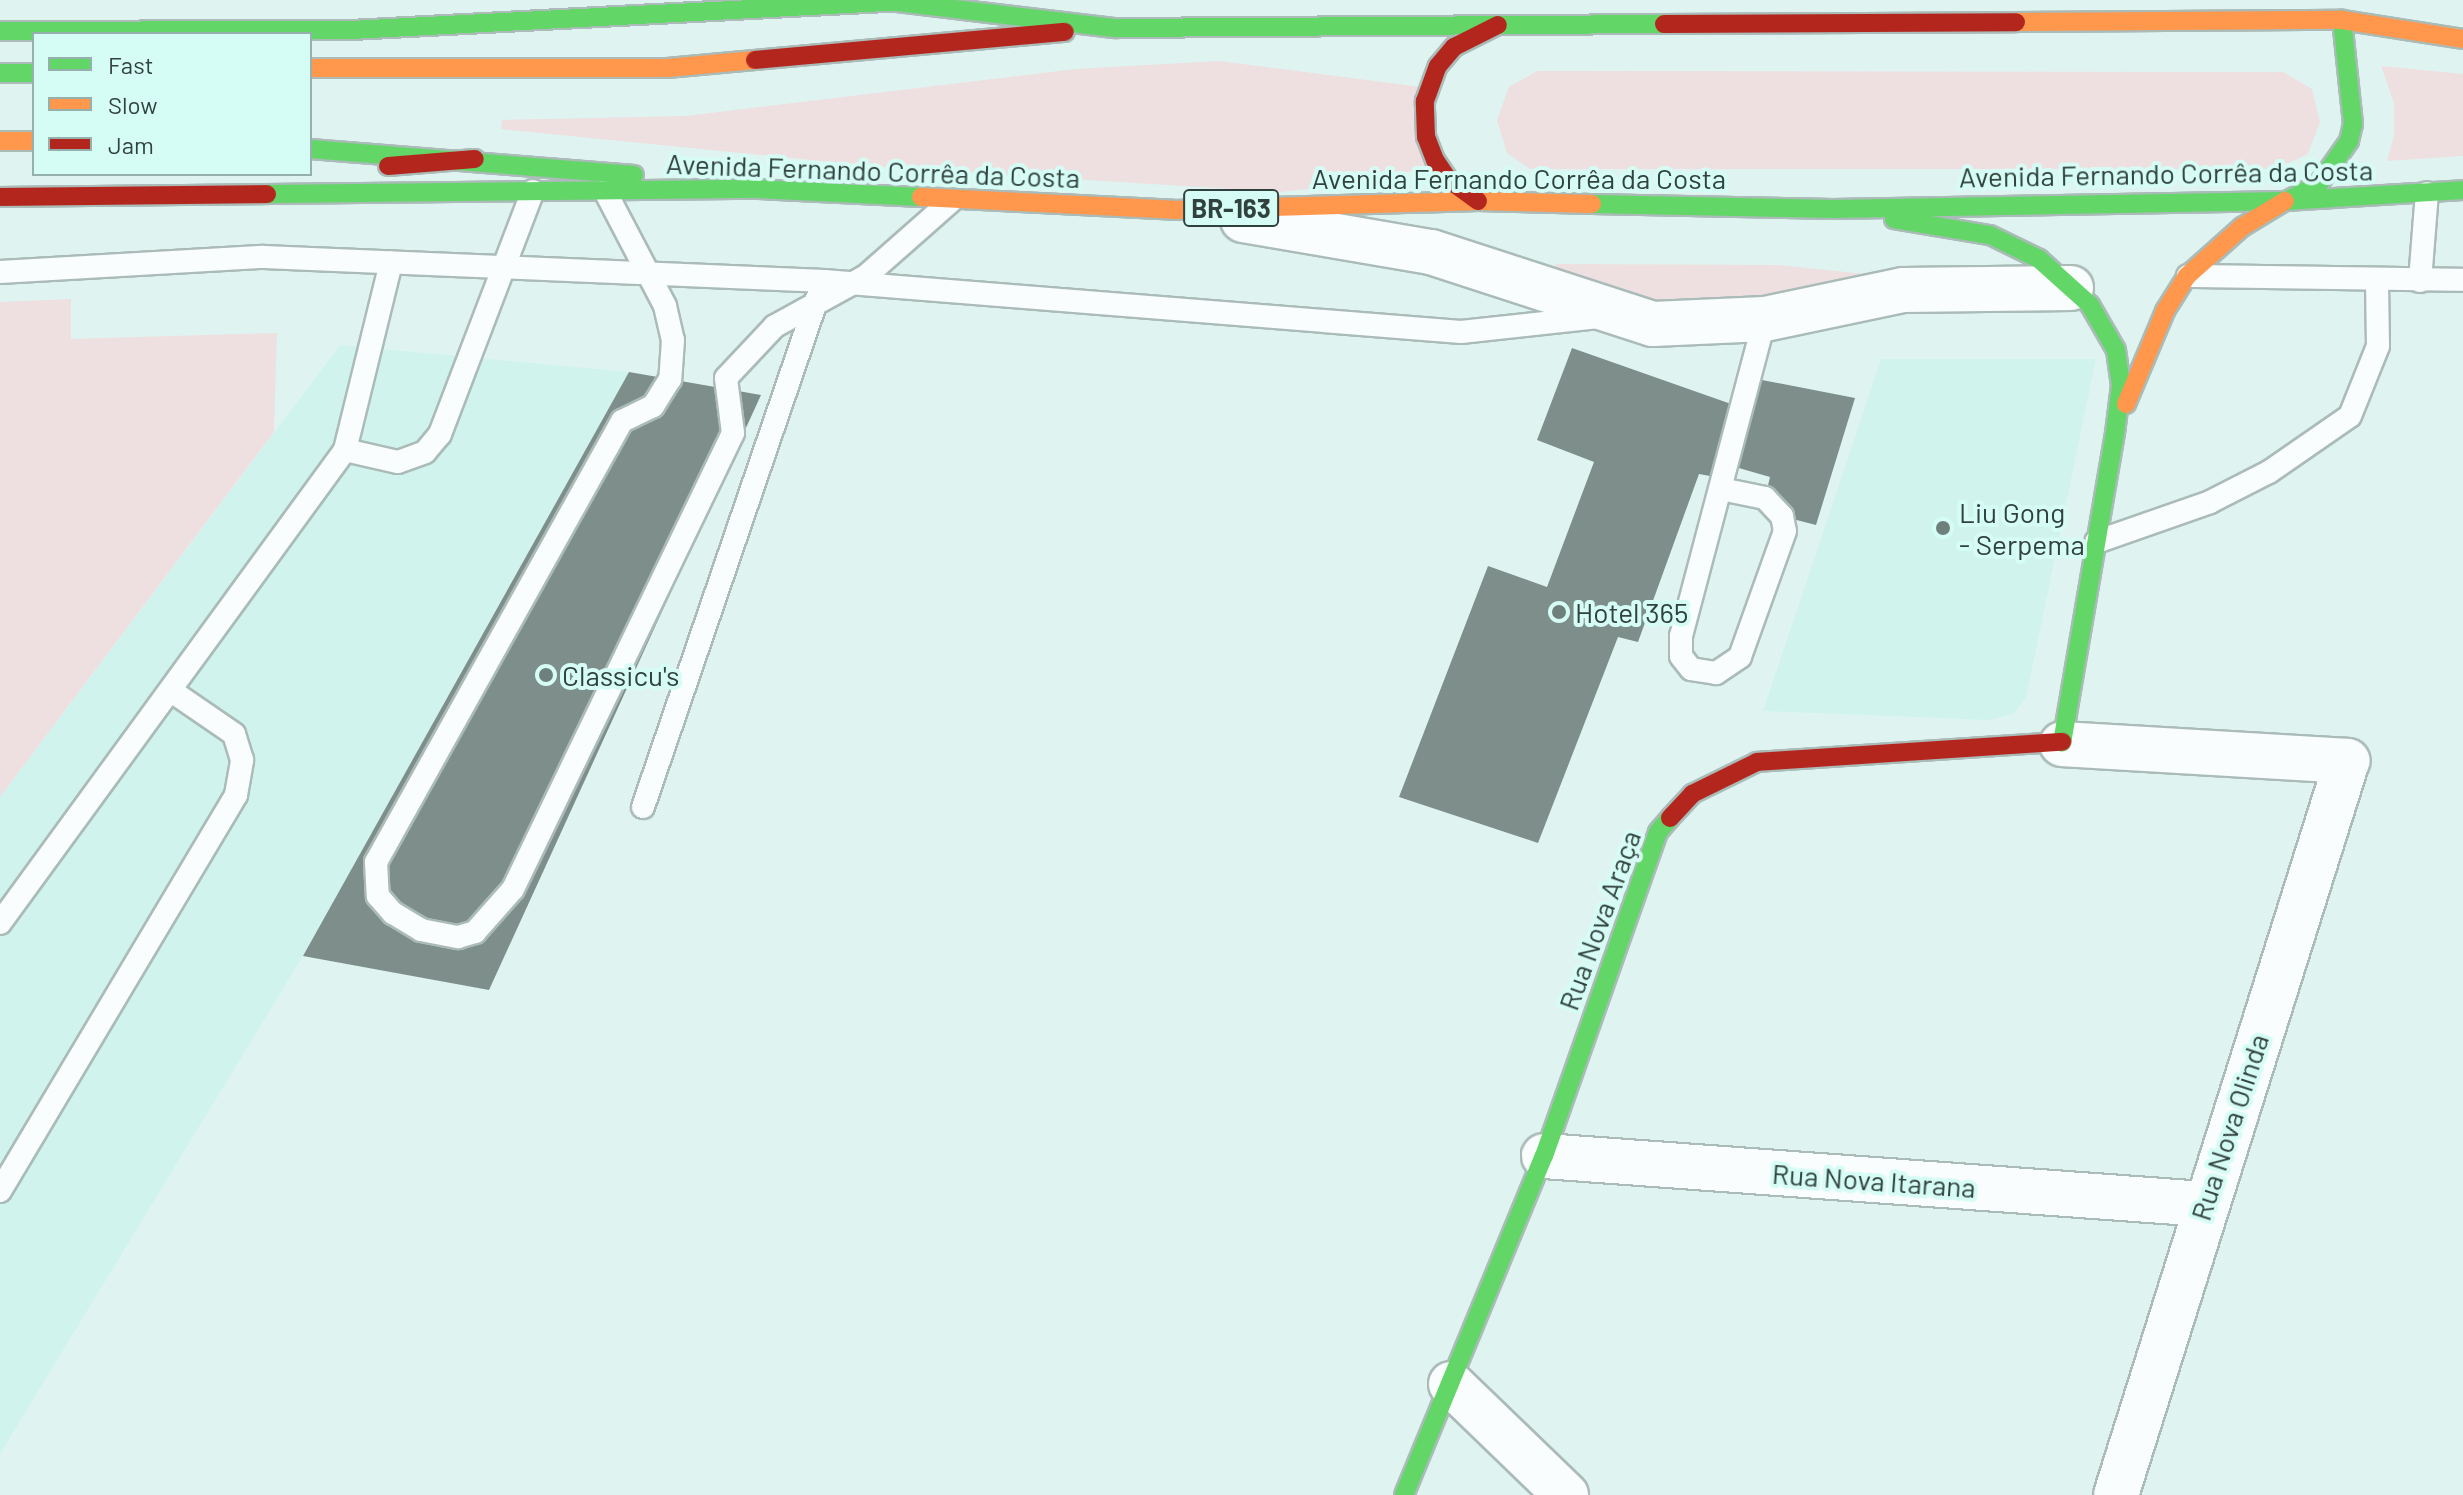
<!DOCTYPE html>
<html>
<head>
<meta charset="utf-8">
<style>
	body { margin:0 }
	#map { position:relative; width:2463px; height:1495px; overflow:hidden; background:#dff4f0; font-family:Barlow,sans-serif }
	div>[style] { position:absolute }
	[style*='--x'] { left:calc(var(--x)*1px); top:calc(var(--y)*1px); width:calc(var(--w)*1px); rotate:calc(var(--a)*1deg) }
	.built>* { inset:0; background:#d0f4ed }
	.green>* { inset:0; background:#eedfe1 }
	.building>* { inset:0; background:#7d8e8b }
	.roads { filter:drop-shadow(2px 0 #aabbb8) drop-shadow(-2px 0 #aabbb8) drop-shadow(0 2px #aabbb8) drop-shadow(0 -2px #aabbb8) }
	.lane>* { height:22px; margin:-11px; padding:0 11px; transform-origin:11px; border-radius:11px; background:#fafdfd }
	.street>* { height:44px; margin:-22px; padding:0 22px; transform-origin:22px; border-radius:22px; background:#fafdfd }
	.fast>* { height:18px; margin:-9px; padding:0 9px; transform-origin:9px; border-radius:9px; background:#63d668 }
	.slow>* { height:18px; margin:-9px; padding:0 9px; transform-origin:9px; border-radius:9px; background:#ff974d }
	.jam>* { height:18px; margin:-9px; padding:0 9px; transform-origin:9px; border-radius:9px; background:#b3261e }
	.dots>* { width:22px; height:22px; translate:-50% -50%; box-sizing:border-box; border:4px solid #d6fdf5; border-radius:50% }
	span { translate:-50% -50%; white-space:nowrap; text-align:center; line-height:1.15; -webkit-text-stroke:8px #d6fdf5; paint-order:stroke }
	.shield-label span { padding:2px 6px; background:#d6fdf5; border:2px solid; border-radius:6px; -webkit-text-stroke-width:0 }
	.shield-label { font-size:26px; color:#31413d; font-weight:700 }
	.street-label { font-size:28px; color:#31413d }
	.poi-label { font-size:28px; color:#31413d }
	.left { translate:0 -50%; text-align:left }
	.legend { position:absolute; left:32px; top:32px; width:280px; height:144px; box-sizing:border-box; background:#d6fdf5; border:2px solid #94b2ab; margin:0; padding:10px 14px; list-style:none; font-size:24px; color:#31413d }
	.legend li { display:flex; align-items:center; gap:16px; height:40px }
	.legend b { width:40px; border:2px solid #94b2ab }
</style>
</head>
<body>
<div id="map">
	<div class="built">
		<i style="clip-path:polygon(340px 345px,629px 372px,303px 956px,0 1454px,0 797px)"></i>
		<i style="clip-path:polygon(1881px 359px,2096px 359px,2026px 698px,2013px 714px,1988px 720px,1763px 711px)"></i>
	</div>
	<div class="green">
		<i style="clip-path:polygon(1219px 61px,1421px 87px,1425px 167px,1374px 182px,1280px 192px,882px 167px,501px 129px,502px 120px,686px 116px,1076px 69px)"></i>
		<i style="clip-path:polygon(2381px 66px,2463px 74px,2463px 156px,2387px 161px,2394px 135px,2394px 103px)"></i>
		<i style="clip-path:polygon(1537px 71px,2283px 72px,2312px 89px,2320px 122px,2308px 154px,2275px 169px,1530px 169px,1507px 153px,1497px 120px,1509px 87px)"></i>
		<i style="clip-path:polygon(1556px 264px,1779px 265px,1883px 276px,1735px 305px,1678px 307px,1632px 299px,1553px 269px)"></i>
		<i style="clip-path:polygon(71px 299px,71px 339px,277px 333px,274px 432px,0 797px,0 302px)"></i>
	</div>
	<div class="building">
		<i style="clip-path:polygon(1572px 348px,1751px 411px,1762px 380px,1855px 398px,1816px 525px,1762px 511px,1770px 477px,1718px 462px,1710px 476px,1699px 474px,1638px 642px,1618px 637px,1538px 843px,1399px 797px,1488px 566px,1547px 587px,1594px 462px,1537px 440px)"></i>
		<i style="clip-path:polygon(629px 372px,761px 395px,489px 990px,303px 956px)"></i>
	</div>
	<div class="roads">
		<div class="lane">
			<i style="--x:605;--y:191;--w:130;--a:62.4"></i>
			<i style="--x:665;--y:306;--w:35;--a:77"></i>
			<i style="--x:673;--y:340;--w:39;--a:94"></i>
			<i style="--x:670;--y:379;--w:32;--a:122"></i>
			<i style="--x:653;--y:406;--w:34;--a:154"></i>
			<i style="--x:622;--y:421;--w:505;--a:119.15"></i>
			<i style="--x:376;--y:862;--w:34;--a:87"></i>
			<i style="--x:378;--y:896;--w:23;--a:49"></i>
			<i style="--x:393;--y:913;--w:33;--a:31"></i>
			<i style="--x:421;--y:930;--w:38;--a:11"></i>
			<i style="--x:458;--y:937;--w:18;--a:-16"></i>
			<i style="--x:475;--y:932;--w:57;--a:-48.5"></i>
			<i style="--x:513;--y:889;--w:506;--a:-64.24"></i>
			<i style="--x:733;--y:433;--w:55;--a:-97.3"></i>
			<i style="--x:726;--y:378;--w:71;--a:-46.7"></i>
			<i style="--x:775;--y:326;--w:104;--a:-28.8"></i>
			<i style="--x:866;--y:276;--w:113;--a:-41.4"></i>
			<i style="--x:0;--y:272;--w:264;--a:-3.3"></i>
			<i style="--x:264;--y:257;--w:561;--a:2.45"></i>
			<i style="--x:824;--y:281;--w:639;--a:4.58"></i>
			<i style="--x:1461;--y:332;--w:138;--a:-6.2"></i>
			<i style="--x:2188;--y:276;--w:275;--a:0.8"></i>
			<i style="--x:2420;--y:281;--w:88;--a:-85.5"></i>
			<i style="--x:345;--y:450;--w:54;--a:12.8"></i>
			<i style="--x:398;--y:462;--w:29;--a:-20"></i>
			<i style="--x:425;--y:452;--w:23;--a:-50"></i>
			<i style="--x:440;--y:434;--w:260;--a:-69.1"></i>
			<i style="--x:1721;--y:489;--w:45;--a:11.6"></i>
			<i style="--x:1765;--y:498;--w:25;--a:47"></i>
			<i style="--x:1782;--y:516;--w:15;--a:79"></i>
			<i style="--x:1785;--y:531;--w:134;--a:109.7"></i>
			<i style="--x:1740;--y:657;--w:29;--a:146"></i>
			<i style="--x:1716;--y:673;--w:25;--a:-171"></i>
			<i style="--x:1691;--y:669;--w:16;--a:-128"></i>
			<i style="--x:1681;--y:656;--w:20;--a:-90"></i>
			<i style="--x:1681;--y:636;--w:328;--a:-75.2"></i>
			<i style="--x:2096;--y:542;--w:121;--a:-19.3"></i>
			<i style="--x:2210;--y:502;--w:66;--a:-27"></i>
			<i style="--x:2269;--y:472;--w:98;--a:-34.7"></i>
			<i style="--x:2350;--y:416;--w:75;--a:-68.2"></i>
			<i style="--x:2378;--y:346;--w:66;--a:-90.9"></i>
			<i style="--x:643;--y:807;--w:543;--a:-71.1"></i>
			<i style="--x:0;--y:923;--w:585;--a:-53.89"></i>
			<i style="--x:345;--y:450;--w:193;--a:-76.2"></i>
			<i style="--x:0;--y:1191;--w:461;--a:-59.2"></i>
			<i style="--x:236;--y:795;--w:36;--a:-80"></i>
			<i style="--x:242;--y:760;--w:27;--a:-107"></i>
			<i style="--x:234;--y:734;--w:74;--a:-145.5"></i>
		</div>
		<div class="street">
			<i style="--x:1243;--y:220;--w:191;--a:9.7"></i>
			<i style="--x:1431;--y:252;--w:233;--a:18"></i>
			<i style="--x:1653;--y:324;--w:112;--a:-2.6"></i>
			<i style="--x:1765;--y:319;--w:141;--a:-11.9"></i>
			<i style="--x:1903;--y:290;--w:168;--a:-0.7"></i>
			<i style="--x:2062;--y:744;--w:286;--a:3.4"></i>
			<i style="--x:2347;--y:761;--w:769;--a:107.47"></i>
			<i style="--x:1544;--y:1156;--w:662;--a:4.16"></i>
			<i style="--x:1451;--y:1384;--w:160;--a:44"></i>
		</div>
		<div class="fast">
			<i style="--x:879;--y:0;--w:238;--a:6.8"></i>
			<i style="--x:1115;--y:28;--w:549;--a:-0.42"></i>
			<i style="--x:0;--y:31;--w:351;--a:-0.2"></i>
			<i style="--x:351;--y:30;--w:554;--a:-3"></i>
			<i style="--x:0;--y:73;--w:34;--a:0"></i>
			<i style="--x:310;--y:149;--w:325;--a:4.6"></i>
			<i style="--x:267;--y:194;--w:492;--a:-0.6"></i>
			<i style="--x:759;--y:189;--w:162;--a:2.8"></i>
			<i style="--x:2288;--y:200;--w:34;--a:-27"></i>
			<i style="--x:2318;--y:185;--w:54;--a:-54.8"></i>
			<i style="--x:2349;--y:141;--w:17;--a:-77"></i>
			<i style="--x:2353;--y:124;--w:105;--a:-96"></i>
			<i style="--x:1592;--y:204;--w:241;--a:1.2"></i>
			<i style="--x:1833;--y:209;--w:452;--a:-1"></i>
			<i style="--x:2285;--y:201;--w:178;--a:-3.5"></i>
			<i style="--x:1894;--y:219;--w:97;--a:9.5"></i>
			<i style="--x:1990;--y:235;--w:55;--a:26.1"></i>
			<i style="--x:2039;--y:259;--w:69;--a:42"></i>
			<i style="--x:2090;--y:305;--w:52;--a:60"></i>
			<i style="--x:2116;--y:350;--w:35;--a:82"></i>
			<i style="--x:2121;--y:385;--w:48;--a:97.1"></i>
			<i style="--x:2115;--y:433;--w:314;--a:99.7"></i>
			<i style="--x:1404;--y:1495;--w:367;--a:-67.6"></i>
			<i style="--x:1544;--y:1156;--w:343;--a:-70.6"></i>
			<i style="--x:1658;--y:832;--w:18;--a:-49"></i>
		</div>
		<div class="slow">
			<i style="--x:2016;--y:22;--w:326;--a:-0.4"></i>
			<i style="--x:2342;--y:20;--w:122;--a:8.9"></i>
			<i style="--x:310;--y:68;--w:357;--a:0"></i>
			<i style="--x:667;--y:68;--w:88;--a:-5.2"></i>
			<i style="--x:0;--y:141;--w:34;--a:0"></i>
			<i style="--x:921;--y:197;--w:253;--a:2.9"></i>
			<i style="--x:1174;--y:210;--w:304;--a:-1.7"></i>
			<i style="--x:1478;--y:201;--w:114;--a:1.5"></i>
			<i style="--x:2126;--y:404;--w:101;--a:-67.2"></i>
			<i style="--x:2165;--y:311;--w:41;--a:-57.8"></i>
			<i style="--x:2187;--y:276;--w:74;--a:-41.7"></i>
			<i style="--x:2242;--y:227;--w:50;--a:-31.2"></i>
		</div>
		<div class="jam">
			<i style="--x:1664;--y:24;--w:352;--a:-0.3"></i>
			<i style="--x:755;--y:60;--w:311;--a:-5.2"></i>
			<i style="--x:388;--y:166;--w:87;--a:-4.6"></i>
			<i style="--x:0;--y:197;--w:267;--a:-0.6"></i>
			<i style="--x:1478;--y:201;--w:37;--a:-144"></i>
			<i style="--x:1448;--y:179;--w:23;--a:-124"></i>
			<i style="--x:1435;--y:160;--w:25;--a:-111"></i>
			<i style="--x:1426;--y:137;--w:36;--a:-92"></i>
			<i style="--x:1425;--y:101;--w:37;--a:-70"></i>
			<i style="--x:1438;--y:66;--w:25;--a:-50"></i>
			<i style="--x:1454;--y:47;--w:49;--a:-26.6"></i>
			<i style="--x:1670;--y:818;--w:33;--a:-47"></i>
			<i style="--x:1692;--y:794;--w:72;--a:-26.2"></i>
			<i style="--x:1757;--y:762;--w:306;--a:-3.8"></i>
		</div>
	</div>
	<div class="dots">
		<i style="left:1943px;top:528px;background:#6e807c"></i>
		<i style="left:1559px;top:612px;background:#6e807c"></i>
		<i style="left:546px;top:675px;background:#6e807c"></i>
	</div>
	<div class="shield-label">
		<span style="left:1231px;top:208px">BR-163</span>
	</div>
	<div class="street-label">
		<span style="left:873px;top:170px;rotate:2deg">Avenida Fernando Corrêa da Costa</span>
		<span style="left:2166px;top:173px;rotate:-1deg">Avenida Fernando Corrêa da Costa</span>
		<span style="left:1519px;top:178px">Avenida Fernando Corrêa da Costa</span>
		<span style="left:1599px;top:920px;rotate:-70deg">Rua Nova Araça</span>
		<span style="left:2229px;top:1127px;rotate:-72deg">Rua Nova Olinda</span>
		<span style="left:1874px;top:1180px;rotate:4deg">Rua Nova Itarana</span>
	</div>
	<div class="poi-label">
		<span class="left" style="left:1959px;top:528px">Liu Gong<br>- Serpema</span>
		<span class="left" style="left:1575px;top:612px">Hotel 365</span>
		<span class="left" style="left:562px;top:675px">Classicu's</span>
	</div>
	<ul class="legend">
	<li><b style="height:10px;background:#63d668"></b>Fast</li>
	<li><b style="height:10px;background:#ff974d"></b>Slow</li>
	<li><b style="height:10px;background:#b3261e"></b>Jam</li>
	</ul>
</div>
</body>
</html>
